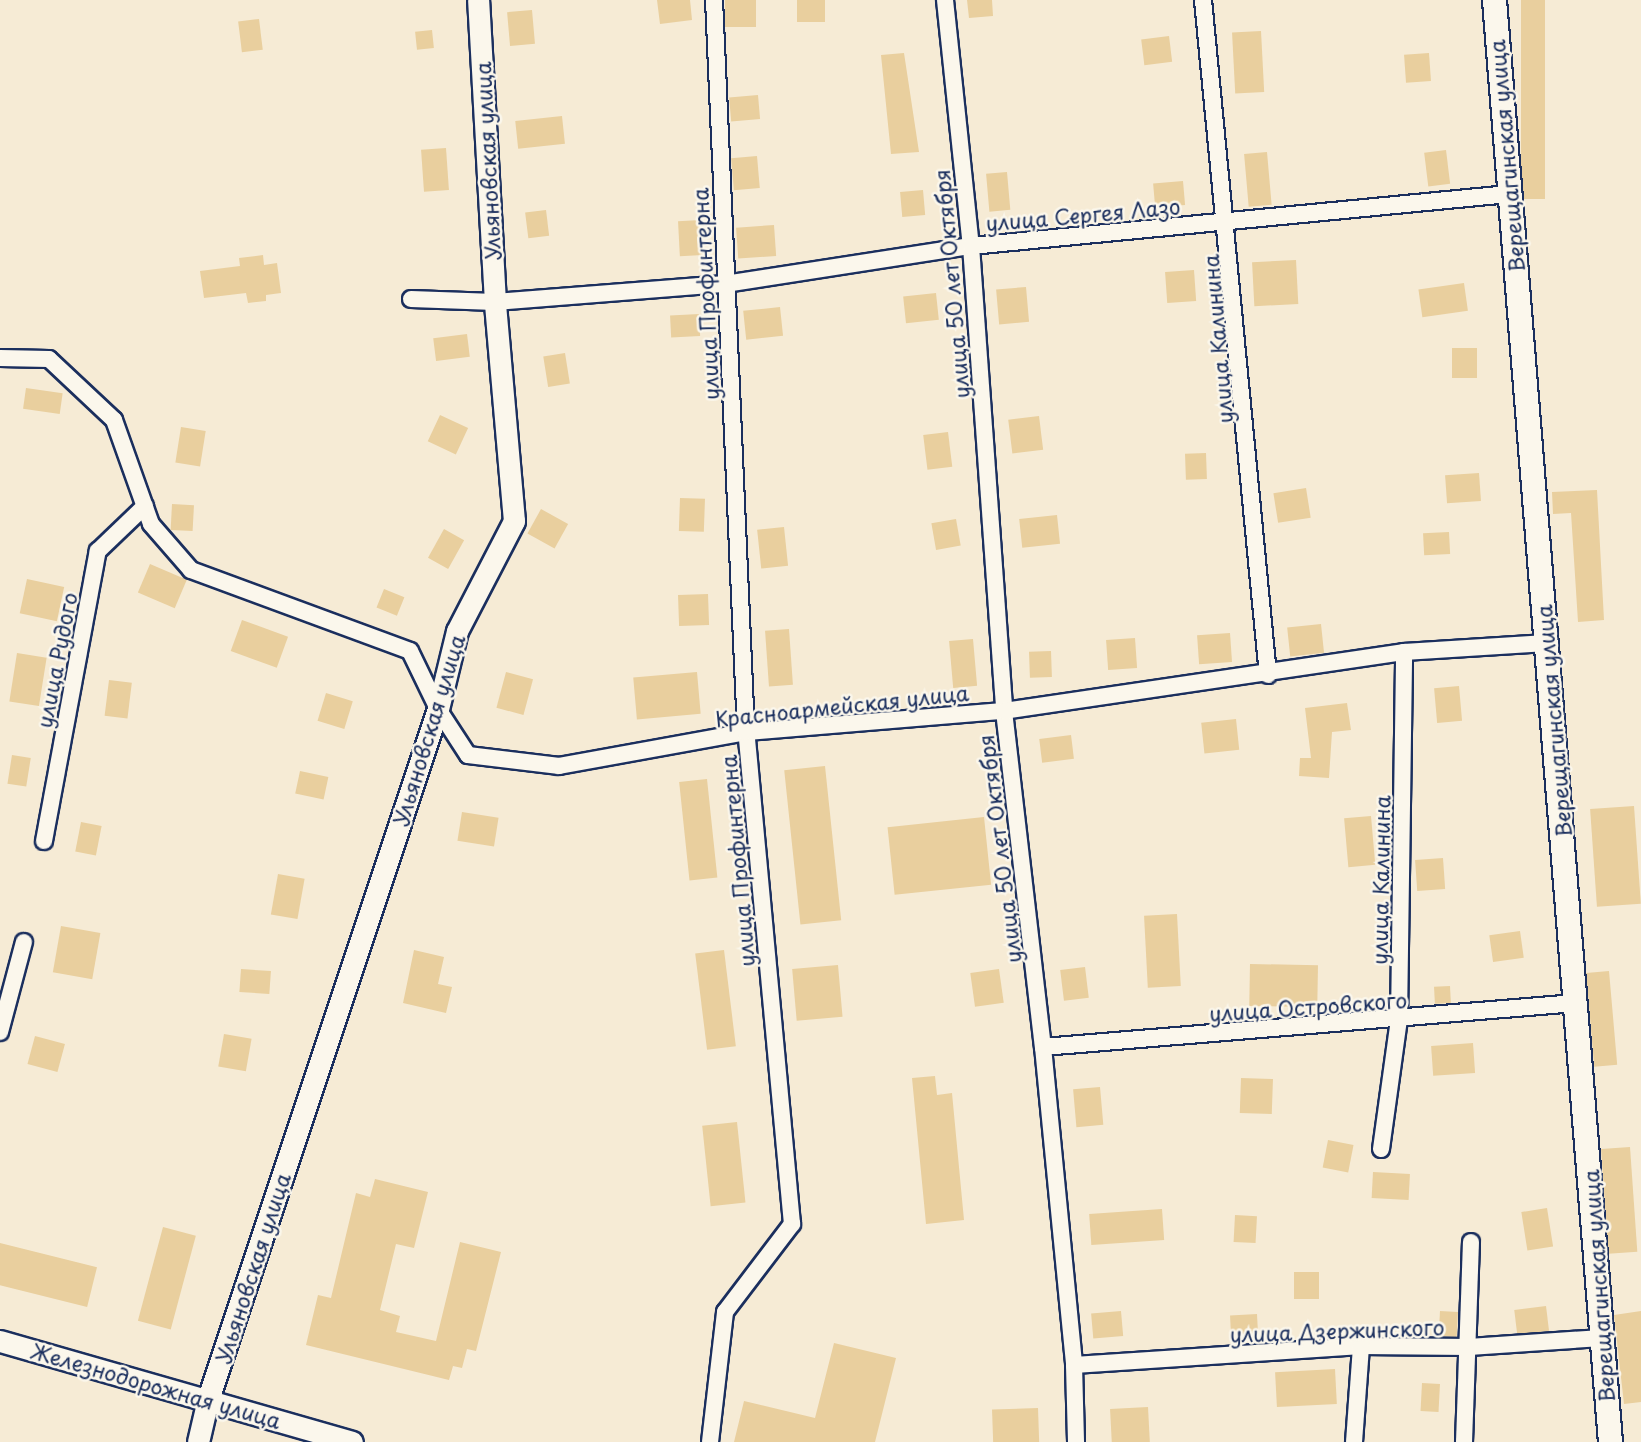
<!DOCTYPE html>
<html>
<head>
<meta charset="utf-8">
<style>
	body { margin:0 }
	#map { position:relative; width:1641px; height:1442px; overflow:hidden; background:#f6ebd5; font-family:"Playpen Sans",sans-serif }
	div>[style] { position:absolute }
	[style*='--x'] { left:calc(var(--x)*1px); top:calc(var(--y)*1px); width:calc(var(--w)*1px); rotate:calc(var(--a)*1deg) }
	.building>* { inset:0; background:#e9cf9e; transform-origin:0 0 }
	.roads { filter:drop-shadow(2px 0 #1b2f5e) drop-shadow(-2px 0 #1b2f5e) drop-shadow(0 2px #1b2f5e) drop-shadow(0 -2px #1b2f5e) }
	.minor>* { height:16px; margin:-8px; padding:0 8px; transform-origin:8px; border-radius:8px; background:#fbf7ec }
	.tertiary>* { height:21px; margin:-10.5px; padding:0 10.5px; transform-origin:10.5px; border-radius:10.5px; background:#fbf7ec }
	.secondary>* { height:23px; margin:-11.5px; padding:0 11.5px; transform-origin:11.5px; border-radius:11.5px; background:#fbf7ec }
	span { translate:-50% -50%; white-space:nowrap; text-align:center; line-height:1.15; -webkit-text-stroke:5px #fbf7ec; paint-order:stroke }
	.street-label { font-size:21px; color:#1b2f5e }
</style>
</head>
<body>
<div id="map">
	<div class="building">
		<i style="clip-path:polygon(657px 0,690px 0,692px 20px,660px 24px)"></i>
		<i style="left:725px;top:0;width:31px;height:27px"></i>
		<i style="left:797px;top:0;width:28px;height:22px"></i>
		<i style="clip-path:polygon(967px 0,992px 0,993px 16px,969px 18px)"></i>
		<i style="left:1521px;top:0;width:24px;height:199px"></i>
		<i style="left:532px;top:10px;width:34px;height:25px;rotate:85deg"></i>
		<i style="left:259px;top:19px;width:31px;height:21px;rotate:83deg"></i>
		<i style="left:432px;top:30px;width:18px;height:17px;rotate:84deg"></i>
		<i style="left:1261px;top:31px;width:61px;height:29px;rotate:87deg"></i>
		<i style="left:1169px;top:36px;width:26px;height:28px;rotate:83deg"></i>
		<i style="clip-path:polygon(904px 53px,919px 152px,891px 154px,881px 55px)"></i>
		<i style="left:1429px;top:53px;width:28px;height:25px;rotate:86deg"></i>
		<i style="left:758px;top:95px;width:24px;height:29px;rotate:85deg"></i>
		<i style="left:562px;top:116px;width:28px;height:47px;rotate:84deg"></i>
		<i style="left:446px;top:148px;width:42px;height:25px;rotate:86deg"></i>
		<i style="left:1446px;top:150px;width:34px;height:22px;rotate:83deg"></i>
		<i style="left:1267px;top:152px;width:53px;height:23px;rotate:85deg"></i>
		<i style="left:757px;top:156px;width:32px;height:26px;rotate:85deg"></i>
		<i style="left:1007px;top:172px;width:38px;height:21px;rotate:85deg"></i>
		<i style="left:1183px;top:181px;width:24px;height:30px;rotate:85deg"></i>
		<i style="left:923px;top:190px;width:25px;height:23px;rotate:85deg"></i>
		<i style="left:546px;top:210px;width:26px;height:21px;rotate:83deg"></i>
		<i style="left:701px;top:220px;width:35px;height:23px;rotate:87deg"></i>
		<i style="left:774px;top:225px;width:31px;height:38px;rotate:86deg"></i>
		<i style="clip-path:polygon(263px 255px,264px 265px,277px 263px,281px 293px,266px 295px,266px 301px,248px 303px,246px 293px,204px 298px,200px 271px,240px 266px,239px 258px)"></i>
		<i style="left:1296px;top:260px;width:44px;height:44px;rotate:87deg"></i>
		<i style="left:1194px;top:270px;width:31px;height:29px;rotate:86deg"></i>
		<i style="left:1464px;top:283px;width:28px;height:46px;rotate:82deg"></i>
		<i style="left:1026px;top:287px;width:35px;height:30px;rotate:85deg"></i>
		<i style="left:936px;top:293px;width:27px;height:33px;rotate:84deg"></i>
		<i style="left:780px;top:307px;width:29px;height:37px;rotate:84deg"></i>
		<i style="left:699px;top:314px;width:22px;height:29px;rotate:87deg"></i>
		<i style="left:467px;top:334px;width:23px;height:34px;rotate:83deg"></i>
		<i style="left:1477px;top:348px;width:30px;height:25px;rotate:90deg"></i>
		<i style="left:565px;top:353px;width:31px;height:22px;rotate:81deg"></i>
		<i style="left:26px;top:388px;width:37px;height:21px;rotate:8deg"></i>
		<i style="left:440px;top:415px;width:31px;height:29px;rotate:25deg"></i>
		<i style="left:1039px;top:416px;width:34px;height:31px;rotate:83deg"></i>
		<i style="left:181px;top:427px;width:25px;height:36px;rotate:9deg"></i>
		<i style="left:948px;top:432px;width:35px;height:25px;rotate:83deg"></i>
		<i style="left:1206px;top:453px;width:26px;height:21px;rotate:88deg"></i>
		<i style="left:1479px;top:473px;width:28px;height:34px;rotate:86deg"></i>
		<i style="left:1306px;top:488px;width:30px;height:33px;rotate:81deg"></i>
		<i style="clip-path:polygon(1597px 490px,1604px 620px,1578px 622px,1571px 513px,1553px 514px,1552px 492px)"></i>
		<i style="left:680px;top:498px;width:25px;height:33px;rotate:2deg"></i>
		<i style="left:172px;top:504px;width:22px;height:26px;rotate:3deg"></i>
		<i style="left:541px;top:509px;width:31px;height:28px;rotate:29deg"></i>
		<i style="left:1057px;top:515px;width:29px;height:38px;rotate:84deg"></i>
		<i style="left:956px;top:519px;width:27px;height:25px;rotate:80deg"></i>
		<i style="left:784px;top:527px;width:39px;height:27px;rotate:84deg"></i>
		<i style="left:444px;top:529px;width:23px;height:33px;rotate:29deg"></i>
		<i style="left:1449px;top:532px;width:22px;height:26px;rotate:87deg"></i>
		<i style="left:150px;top:564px;width:40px;height:31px;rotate:23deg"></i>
		<i style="left:27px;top:579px;width:38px;height:35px;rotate:12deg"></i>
		<i style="left:384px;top:589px;width:22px;height:20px;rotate:22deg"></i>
		<i style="left:708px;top:594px;width:31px;height:30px;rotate:88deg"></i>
		<i style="left:242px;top:620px;width:49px;height:33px;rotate:20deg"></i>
		<i style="left:1321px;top:624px;width:29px;height:34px;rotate:84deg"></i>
		<i style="left:789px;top:629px;width:56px;height:24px;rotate:86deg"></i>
		<i style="left:1230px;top:633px;width:29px;height:33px;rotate:86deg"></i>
		<i style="left:1135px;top:638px;width:30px;height:29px;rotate:86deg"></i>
		<i style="left:973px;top:639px;width:47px;height:24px;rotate:85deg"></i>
		<i style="left:1051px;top:651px;width:26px;height:22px;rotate:88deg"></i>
		<i style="left:17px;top:653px;width:30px;height:49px;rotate:9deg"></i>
		<i style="left:506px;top:672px;width:28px;height:37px;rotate:15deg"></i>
		<i style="left:697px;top:672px;width:42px;height:64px;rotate:85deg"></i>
		<i style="left:109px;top:680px;width:23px;height:36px;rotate:7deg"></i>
		<i style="left:1459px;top:686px;width:35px;height:25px;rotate:85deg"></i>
		<i style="left:326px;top:693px;width:28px;height:29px;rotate:17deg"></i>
		<i style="clip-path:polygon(1347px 703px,1351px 730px,1332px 732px,1329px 778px,1299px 776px,1300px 758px,1311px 758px,1305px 708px)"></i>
		<i style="left:1236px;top:719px;width:31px;height:35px;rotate:84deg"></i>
		<i style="left:1071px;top:735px;width:24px;height:32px;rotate:83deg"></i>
		<i style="left:12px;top:755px;width:19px;height:29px;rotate:9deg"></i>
		<i style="left:825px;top:766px;width:155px;height:41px;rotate:84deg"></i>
		<i style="left:300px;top:771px;width:29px;height:23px;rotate:12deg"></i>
		<i style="left:707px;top:779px;width:99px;height:28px;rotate:84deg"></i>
		<i style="left:1634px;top:806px;width:98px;height:44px;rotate:86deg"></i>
		<i style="left:462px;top:812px;width:37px;height:29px;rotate:9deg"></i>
		<i style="left:1371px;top:816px;width:49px;height:27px;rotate:85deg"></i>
		<i style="left:984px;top:817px;width:68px;height:97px;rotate:84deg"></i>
		<i style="left:81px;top:822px;width:21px;height:30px;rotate:11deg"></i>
		<i style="left:1443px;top:858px;width:31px;height:28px;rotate:86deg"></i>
		<i style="left:278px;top:874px;width:27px;height:41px;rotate:10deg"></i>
		<i style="left:1177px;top:914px;width:72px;height:33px;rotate:87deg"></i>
		<i style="left:61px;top:926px;width:40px;height:47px;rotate:10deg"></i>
		<i style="left:1520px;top:931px;width:27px;height:31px;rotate:82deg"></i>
		<i style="clip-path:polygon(414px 950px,444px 957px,438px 984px,452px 987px,446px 1013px,403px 1003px)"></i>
		<i style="left:724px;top:950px;width:97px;height:29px;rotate:83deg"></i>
		<i style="left:1250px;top:964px;width:68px;height:42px;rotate:1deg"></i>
		<i style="left:838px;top:965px;width:52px;height:46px;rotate:85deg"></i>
		<i style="left:1085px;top:967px;width:31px;height:25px;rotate:83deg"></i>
		<i style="left:241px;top:969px;width:30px;height:23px;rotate:4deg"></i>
		<i style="left:999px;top:969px;width:34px;height:29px;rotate:82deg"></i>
		<i style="left:1609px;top:971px;width:94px;height:23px;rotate:85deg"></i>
		<i style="left:1450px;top:986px;width:17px;height:16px;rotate:87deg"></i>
		<i style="left:224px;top:1034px;width:28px;height:33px;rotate:10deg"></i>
		<i style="left:35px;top:1036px;width:31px;height:29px;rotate:15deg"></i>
		<i style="left:1473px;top:1043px;width:30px;height:42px;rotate:86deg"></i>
		<i style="clip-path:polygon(935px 1076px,937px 1095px,952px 1093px,964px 1220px,926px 1224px,912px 1078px)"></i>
		<i style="left:1241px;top:1078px;width:32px;height:35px;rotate:2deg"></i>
		<i style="left:1100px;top:1087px;width:38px;height:27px;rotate:85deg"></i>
		<i style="left:737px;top:1122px;width:81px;height:35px;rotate:84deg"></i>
		<i style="left:1328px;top:1140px;width:26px;height:28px;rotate:11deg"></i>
		<i style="left:1630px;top:1147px;width:105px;height:29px;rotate:86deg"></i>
		<i style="left:1373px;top:1172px;width:37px;height:26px;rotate:3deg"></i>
		<i style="clip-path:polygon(375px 1179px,428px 1192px,414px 1248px,396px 1244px,380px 1310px,400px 1316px,396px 1332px,436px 1341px,460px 1242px,501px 1252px,476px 1351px,467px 1349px,462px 1368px,453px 1366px,449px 1380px,306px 1345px,318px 1295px,331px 1298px,356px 1193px,370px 1197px)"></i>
		<i style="left:1547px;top:1208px;width:39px;height:26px;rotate:81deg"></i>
		<i style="left:1162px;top:1209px;width:31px;height:73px;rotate:86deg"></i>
		<i style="left:1235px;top:1215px;width:22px;height:27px;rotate:3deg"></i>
		<i style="left:163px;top:1227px;width:34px;height:97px;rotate:15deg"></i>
		<i style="left:0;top:1243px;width:100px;height:41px;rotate:14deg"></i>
		<i style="left:1294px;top:1272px;width:25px;height:27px"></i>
		<i style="left:1546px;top:1306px;width:25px;height:32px;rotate:83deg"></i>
		<i style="left:1121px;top:1311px;width:25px;height:30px;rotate:85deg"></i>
		<i style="left:1440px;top:1311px;width:18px;height:25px;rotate:3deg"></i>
		<i style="clip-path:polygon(1641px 1311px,1641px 1402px,1624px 1404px,1614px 1315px)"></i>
		<i style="left:1257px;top:1314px;width:19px;height:27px;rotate:87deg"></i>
		<i style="clip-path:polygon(834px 1343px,896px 1358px,875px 1442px,734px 1442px,744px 1401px,815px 1418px)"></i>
		<i style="left:1335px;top:1369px;width:35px;height:60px;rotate:87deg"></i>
		<i style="left:1422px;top:1383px;width:18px;height:28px;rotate:3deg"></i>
		<i style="left:1148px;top:1407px;width:35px;height:38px;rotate:87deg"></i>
		<i style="left:1038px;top:1408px;width:34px;height:46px;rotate:88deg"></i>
	</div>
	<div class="roads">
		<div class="minor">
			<i style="--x:945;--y:0;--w:247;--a:84"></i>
			<i style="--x:971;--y:246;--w:466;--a:85.9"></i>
			<i style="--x:1004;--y:711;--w:338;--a:83.4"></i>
			<i style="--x:1043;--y:1047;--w:320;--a:84.4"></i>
			<i style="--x:1074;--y:1365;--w:77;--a:88.5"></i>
			<i style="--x:1203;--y:0;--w:678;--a:84.5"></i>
			<i style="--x:411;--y:299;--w:84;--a:2"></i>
			<i style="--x:495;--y:302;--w:231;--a:-4.5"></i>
			<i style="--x:725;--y:284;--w:249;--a:-8.8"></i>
			<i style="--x:971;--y:246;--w:541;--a:-5.52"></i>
			<i style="--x:0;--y:358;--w:49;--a:1.2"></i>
			<i style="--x:49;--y:359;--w:89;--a:43.2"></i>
			<i style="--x:114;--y:420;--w:110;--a:70.4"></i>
			<i style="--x:151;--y:524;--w:61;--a:49"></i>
			<i style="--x:191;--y:570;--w:233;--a:20.3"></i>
			<i style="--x:410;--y:651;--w:64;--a:64.2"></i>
			<i style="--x:438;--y:709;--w:55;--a:56.9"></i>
			<i style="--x:468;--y:755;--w:92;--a:6.9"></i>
			<i style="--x:559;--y:766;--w:190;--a:-10.3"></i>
			<i style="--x:746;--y:732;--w:259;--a:-4.7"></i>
			<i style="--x:1004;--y:711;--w:404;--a:-8.4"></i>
			<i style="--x:1404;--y:652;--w:143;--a:-3.6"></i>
			<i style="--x:44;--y:841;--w:295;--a:-79.5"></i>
			<i style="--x:98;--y:551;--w:65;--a:-43.8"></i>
			<i style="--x:0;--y:1032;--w:93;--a:-75.1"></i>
			<i style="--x:1043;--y:1047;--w:535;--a:-4.72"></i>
			<i style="--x:1381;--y:1149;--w:130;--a:-82.1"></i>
			<i style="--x:1399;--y:1020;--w:368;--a:-89.2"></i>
			<i style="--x:1074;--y:1365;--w:288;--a:-3.8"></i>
			<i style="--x:1361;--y:1346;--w:108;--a:0.5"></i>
			<i style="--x:1469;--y:1347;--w:133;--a:-3.9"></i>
			<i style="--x:710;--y:1442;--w:131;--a:-83.4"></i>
			<i style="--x:725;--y:1312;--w:111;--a:-52.7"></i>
			<i style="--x:792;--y:1224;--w:494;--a:-95.3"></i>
			<i style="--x:746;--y:732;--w:733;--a:-92.5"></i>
			<i style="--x:1354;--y:1442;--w:96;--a:-85.8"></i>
			<i style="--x:1464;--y:1442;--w:200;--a:-88"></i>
		</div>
		<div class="tertiary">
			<i style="--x:0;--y:1341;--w:366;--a:16"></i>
			<i style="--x:198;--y:1442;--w:44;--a:-76.9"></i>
			<i style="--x:208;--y:1399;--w:727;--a:-71.57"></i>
			<i style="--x:438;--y:709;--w:80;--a:-76.3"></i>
			<i style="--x:457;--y:631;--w:124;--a:-62.6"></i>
			<i style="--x:514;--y:521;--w:220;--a:-95"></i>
			<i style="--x:495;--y:302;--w:302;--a:-93.2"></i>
		</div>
		<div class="secondary">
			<i style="--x:1494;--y:0;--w:1447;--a:85.4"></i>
		</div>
	</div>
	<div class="street-label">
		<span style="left:1506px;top:156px;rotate:-95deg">Верещагинская улица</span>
		<span style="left:487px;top:161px;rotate:-93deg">Ульяновская улица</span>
		<span style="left:1083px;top:214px;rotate:-5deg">улица Сергея Лазо</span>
		<span style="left:951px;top:284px;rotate:-95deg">улица 50 лет Октября</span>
		<span style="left:705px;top:294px;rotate:-93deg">улица Профинтерна</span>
		<span style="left:1217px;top:339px;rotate:-95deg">улица Калинина</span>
		<span style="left:56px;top:660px;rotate:-79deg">улица Рудого</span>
		<span style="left:842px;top:705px;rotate:-6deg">Красноармейская улица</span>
		<span style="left:1553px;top:721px;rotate:-95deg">Верещагинская улица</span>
		<span style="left:428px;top:730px;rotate:-73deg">Ульяновская улица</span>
		<span style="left:999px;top:849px;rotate:-97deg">улица 50 лет Октября</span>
		<span style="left:737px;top:861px;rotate:-95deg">улица Профинтерна</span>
		<span style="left:1380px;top:880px;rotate:-89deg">улица Калинина</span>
		<span style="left:1308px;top:1006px;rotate:-4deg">улица Островского</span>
		<span style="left:252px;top:1268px;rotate:-72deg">Ульяновская улица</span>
		<span style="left:1598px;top:1286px;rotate:-94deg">Верещагинская улица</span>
		<span style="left:1337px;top:1330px;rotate:-2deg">улица Дзержинского</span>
		<span style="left:156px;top:1385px;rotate:16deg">Железнодорожная улица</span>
	</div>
</div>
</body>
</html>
